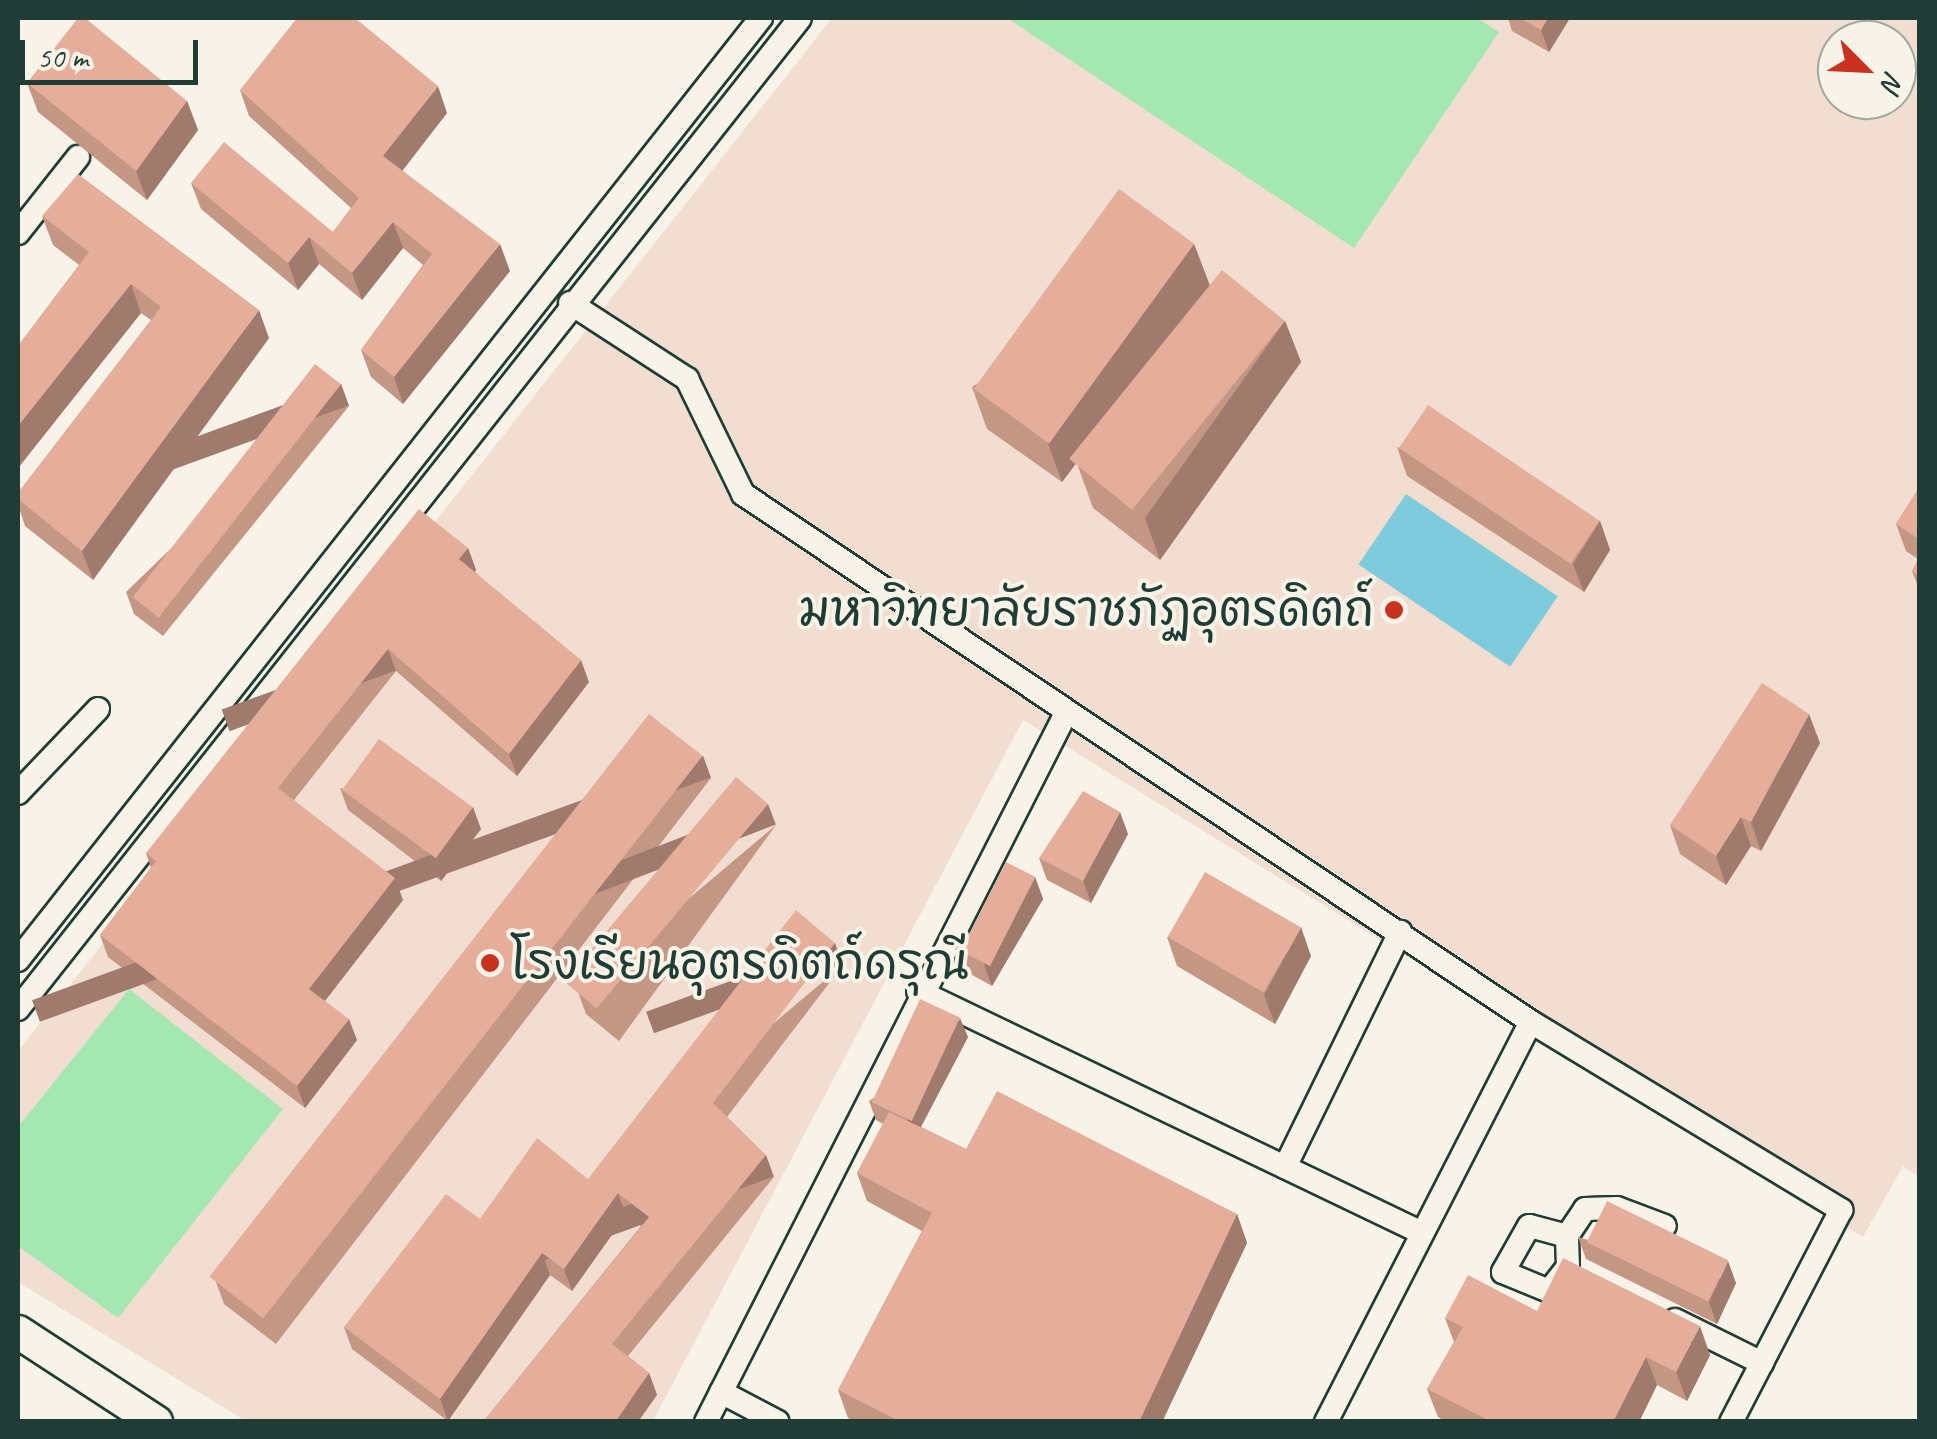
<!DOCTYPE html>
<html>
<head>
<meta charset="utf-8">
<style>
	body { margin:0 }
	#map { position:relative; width:1937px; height:1439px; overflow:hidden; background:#f7f3e8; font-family:Caveat,"Playpen Sans Thai",sans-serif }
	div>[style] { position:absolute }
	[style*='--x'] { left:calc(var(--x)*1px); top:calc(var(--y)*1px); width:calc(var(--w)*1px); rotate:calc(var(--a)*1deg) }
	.built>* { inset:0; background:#f1ded1 }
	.green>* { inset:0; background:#a5e7b1 }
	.water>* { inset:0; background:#7ecbdc; transform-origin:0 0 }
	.roads { filter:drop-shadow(2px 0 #1f3d34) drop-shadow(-2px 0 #1f3d34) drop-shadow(0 2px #1f3d34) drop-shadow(0 -2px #1f3d34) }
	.minor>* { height:22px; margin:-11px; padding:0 11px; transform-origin:11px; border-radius:11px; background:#f7f3e8 }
	.secondary>* { height:32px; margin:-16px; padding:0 16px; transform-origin:16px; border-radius:16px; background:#f7f3e8 }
	.wall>* { inset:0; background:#c49684 }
	.shaded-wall>* { inset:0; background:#a07a6c; transform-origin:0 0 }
	.building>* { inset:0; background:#e4ae9a; transform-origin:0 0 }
	.dots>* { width:28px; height:28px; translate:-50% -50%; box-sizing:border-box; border:5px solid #f7f3e8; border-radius:50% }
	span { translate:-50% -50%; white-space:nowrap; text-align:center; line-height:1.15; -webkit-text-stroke:8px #f7f3e8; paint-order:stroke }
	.poi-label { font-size:48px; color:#1f3d34 }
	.right { translate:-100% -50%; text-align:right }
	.left { translate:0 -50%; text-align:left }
	.frame { position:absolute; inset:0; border:20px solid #1f3d34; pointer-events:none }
	.north { position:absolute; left:1817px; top:20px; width:100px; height:100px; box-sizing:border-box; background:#f7f3e8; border:2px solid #a1aaa0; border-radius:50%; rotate:114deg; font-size:28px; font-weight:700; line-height:40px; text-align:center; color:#1f3d34 }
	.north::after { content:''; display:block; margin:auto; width:35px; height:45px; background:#c8321e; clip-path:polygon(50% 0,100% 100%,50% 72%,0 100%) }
	.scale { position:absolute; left:20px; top:40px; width:178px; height:45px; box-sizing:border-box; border:5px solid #1f3d34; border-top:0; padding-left:12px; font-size:30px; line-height:35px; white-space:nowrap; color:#1f3d34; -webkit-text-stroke:8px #f7f3e8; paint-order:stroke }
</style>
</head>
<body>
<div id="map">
	<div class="built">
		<i style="clip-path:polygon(evenodd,832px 18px,1919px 18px,1920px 1178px,1903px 1166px,1863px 1237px,1023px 720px,653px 1421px,246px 1421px,18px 1282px,18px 1051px,832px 18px,1837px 40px,1897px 40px,1897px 100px,1837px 100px,1837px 40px)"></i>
	</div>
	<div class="green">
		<i style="clip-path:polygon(1007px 18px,1477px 18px,1499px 32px,1354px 248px)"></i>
		<i style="clip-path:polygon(129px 989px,283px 1109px,118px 1318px,18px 1246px,18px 1127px)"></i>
	</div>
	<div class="water">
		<i style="left:1406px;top:494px;width:183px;height:85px;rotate:34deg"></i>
	</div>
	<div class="roads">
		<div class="minor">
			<i style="--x:18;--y:233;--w:97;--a:-51.7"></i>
			<i style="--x:570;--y:303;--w:140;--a:33"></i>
			<i style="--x:687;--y:379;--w:128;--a:64"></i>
			<i style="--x:743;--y:494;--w:949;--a:33.82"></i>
			<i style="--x:1531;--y:1022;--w:363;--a:31.2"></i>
			<i style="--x:1841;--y:1210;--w:239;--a:117.4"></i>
			<i style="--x:18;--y:793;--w:116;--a:-46.4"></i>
			<i style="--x:18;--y:960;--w:1200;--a:-51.74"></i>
			<i style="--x:918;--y:991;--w:555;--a:25.64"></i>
			<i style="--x:18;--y:1009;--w:1262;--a:-51.72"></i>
			<i style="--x:1285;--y:1167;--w:262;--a:-63.9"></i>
			<i style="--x:1567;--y:1236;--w:39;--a:-165"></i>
			<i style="--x:1529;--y:1226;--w:53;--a:119.5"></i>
			<i style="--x:1503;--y:1272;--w:50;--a:22.4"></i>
			<i style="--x:1549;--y:1291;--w:31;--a:-52"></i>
			<i style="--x:1568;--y:1267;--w:31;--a:-92"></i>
			<i style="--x:1567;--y:1236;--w:32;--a:-56"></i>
			<i style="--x:1585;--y:1209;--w:32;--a:-2"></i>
			<i style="--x:1617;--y:1208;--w:51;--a:20.6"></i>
			<i style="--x:1675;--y:1320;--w:97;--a:26.3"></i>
			<i style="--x:721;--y:1392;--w:64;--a:27.8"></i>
			<i style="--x:706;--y:1422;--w:795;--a:-63.08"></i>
			<i style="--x:1326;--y:1422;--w:449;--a:-62.9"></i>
		</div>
		<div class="secondary">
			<i style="--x:18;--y:1332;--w:165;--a:33.1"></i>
		</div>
	</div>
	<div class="wall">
		<i style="clip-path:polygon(1508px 18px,1570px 18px,1549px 52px,1512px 31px)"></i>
		<i style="clip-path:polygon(27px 83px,187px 101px,198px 130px,147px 200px,38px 112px)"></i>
		<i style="clip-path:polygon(240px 90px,447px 113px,402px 170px,510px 271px,403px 404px,371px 377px,361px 350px,423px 265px,403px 248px,362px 300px,319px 264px,298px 290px,201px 209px,191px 183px,333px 232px,351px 208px,249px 116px)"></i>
		<i style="clip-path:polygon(42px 216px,269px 338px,93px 580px,25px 526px,18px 505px,18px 493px,151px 320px,141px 313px,18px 468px,18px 346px,79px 265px,53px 245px)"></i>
		<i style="clip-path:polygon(1194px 244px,1210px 286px,1062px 482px,987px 429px,972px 387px)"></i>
		<i style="clip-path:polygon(1285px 321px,1301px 362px,1160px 560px,1093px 508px,1078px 466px)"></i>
		<i style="clip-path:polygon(341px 384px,349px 406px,163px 636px,134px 614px,126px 592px)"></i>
		<i style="clip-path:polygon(1397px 447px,1600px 521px,1610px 550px,1584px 592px,1407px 476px)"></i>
		<i style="clip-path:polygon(1920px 486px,1920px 592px,1912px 571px,1918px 559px,1906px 551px,1896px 524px)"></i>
		<i style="clip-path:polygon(468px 548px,476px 570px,475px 572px,589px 682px,517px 776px,396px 671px,294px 800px,403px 900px,325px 1001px,357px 1040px,305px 1108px,108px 957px,100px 935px,151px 868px,146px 853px)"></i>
		<i style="clip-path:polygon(1820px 743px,1761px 851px,1751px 846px,1726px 885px,1680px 854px,1670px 825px)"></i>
		<i style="clip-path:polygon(703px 756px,711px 778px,276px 1344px,224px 1304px,216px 1282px)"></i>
		<i style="clip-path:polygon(340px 788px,481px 829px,441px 881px,348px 810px)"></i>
		<i style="clip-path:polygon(776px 825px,619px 1041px,586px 1014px,578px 992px)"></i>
		<i style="clip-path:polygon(1128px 834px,1091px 903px,1047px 880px,1039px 858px)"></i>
		<i style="clip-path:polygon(1035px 877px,1043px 899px,992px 986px,963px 970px,955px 948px)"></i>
		<i style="clip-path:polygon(1167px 937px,1311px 956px,1275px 1024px,1177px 966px)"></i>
		<i style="clip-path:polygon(843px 965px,727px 1117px,774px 1177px,628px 1356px,649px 1373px,657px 1395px,483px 1422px,641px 1226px,626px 1215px,572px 1291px,550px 1275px,448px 1421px,352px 1349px,344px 1327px,480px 1219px,588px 1179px)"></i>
		<i style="clip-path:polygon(968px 1037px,921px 1127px,966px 1149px,1237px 1214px,1247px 1243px,1162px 1422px,855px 1422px,848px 1418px,838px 1390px,922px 1231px,867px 1201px,857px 1173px,883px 1124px,876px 1120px,869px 1101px)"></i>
		<i style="clip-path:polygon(1578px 1237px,1736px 1283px,1717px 1324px,1586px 1259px)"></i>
		<i style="clip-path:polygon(1445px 1318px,1710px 1355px,1687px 1401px,1657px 1385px,1639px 1422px,1446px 1422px,1438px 1417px,1427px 1389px,1454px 1342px)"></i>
	</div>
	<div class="shaded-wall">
		<i style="clip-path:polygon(1548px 18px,1570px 18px,1549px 52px,1541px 30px)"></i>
		<i style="clip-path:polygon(438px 86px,447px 113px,393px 183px,383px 156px)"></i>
		<i style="clip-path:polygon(187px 101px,198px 130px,147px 200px,136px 171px)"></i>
		<i style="clip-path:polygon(393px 222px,403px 248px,362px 300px,352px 273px)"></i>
		<i style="clip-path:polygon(309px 237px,319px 264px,298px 290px,288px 263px)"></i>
		<i style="clip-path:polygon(500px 244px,510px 271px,403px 404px,394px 377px)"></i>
		<i style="clip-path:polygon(1194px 244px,1210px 286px,1062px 482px,1047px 441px)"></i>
		<i style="clip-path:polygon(131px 284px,141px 313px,18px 468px,18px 426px)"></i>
		<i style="clip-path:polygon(259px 310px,269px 338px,93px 580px,82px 551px)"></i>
		<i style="clip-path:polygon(1285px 321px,1301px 362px,1160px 560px,1145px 518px)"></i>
		<i style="left:341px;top:384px;width:23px;height:296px;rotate:70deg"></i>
		<i style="clip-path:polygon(1600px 521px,1610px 550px,1584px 592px,1573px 564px)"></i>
		<i style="clip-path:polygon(468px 548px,476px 570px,467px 581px,459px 559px)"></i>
		<i style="left:388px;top:649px;width:23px;height:177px;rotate:70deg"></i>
		<i style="clip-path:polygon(581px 660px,589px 682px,517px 776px,509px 754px)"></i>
		<i style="clip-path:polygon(1809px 714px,1820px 743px,1761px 851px,1751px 822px)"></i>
		<i style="left:703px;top:756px;width:23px;height:714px;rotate:70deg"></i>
		<i style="left:768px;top:804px;width:22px;height:266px;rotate:69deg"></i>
		<i style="clip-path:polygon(473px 807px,481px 829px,441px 881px,433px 859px)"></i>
		<i style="clip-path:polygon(1120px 812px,1128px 834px,1091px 903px,1083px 881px)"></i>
		<i style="clip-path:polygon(1741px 817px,1751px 846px,1726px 885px,1716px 856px)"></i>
		<i style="clip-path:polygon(1035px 877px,1043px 899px,992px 986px,984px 965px)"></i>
		<i style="clip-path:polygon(395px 878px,403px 900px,317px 1011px,309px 989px)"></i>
		<i style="clip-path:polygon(1301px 927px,1311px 956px,1275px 1024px,1264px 995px)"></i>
		<i style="left:835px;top:943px;width:23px;height:201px;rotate:70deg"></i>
		<i style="clip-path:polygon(960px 1018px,968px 1037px,914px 1140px,907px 1120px)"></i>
		<i style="clip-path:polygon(349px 1019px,357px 1040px,305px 1108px,297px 1086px)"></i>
		<i style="left:766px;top:1155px;width:23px;height:244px;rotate:70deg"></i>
		<i style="clip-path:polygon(618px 1193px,626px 1215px,572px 1291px,564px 1269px)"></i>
		<i style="clip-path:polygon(1237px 1214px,1247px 1243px,1162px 1422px,1139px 1422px)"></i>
		<i style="clip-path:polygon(542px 1253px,550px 1275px,448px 1421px,440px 1399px)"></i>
		<i style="clip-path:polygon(1728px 1261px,1736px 1283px,1717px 1324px,1709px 1302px)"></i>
		<i style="clip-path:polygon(1700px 1326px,1710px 1355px,1687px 1401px,1676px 1372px)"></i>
		<i style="clip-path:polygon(1646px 1357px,1657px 1385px,1639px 1422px,1613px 1422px)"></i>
		<i style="clip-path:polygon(649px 1373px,657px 1395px,638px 1422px,615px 1422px)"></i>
	</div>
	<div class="building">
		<i style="clip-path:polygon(78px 18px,85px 18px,187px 101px,136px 171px,27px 83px)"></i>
		<i style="clip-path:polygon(297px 18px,355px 18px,438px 86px,383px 156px,500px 244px,394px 377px,361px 350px,432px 254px,393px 222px,352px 273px,309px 237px,288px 263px,191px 183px,224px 142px,333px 232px,359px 198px,240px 90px)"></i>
		<i style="clip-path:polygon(1520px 18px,1548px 18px,1541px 30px)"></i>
		<i style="clip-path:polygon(78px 174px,259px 310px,82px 551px,18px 499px,18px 493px,161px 307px,131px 284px,18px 426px,18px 346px,89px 252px,42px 216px)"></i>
		<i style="left:1119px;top:189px;width:93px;height:247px;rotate:36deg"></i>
		<i style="left:1222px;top:270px;width:81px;height:243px;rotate:39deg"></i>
		<i style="left:315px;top:364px;width:33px;height:296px;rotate:38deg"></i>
		<i style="left:1428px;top:405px;width:207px;height:52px;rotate:34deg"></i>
		<i style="clip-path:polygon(1920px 486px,1920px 540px,1896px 524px)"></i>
		<i style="clip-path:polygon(419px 509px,468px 548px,459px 559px,581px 660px,509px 754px,388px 649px,278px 788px,395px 878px,309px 989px,349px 1019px,297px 1086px,100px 935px,156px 861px,146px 853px)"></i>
		<i style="clip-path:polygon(1920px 557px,1920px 576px,1912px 571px)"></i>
		<i style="clip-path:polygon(1762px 683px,1809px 714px,1751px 822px,1741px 817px,1716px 856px,1670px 825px)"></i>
		<i style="left:649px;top:714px;width:68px;height:714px;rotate:38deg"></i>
		<i style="left:379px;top:739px;width:116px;height:63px;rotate:36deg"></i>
		<i style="left:736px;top:777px;width:42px;height:267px;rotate:40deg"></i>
		<i style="clip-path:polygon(1083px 791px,1120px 812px,1083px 881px,1039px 858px)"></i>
		<i style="left:1006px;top:862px;width:33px;height:100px;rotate:27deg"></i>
		<i style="left:1205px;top:872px;width:111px;height:75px;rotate:30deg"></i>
		<i style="clip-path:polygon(796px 910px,835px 943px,713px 1103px,766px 1155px,612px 1344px,649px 1373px,615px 1422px,483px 1422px,649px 1217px,618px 1193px,564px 1269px,542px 1253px,440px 1399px,344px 1327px,446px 1194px,480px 1219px,537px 1138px,588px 1179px)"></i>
		<i style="left:920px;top:999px;width:44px;height:114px;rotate:25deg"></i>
		<i style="clip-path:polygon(997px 1091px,1237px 1214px,1139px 1422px,901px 1422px,838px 1390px,932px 1213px,857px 1173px,889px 1112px,966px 1149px)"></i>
		<i style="left:1607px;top:1201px;width:135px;height:46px;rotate:26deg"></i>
		<i style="clip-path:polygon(1563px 1258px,1700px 1326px,1676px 1372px,1646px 1357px,1613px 1422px,1492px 1422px,1427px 1389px,1463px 1327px,1445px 1318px,1468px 1275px,1537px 1311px)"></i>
	</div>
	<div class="dots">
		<i style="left:1394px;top:610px;background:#c8321e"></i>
		<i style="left:490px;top:963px;background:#c8321e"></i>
	</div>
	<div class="poi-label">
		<span class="right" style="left:1374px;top:610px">มหาวิทยาลัยราชภัฏอุตรดิตถ์</span>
		<span class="left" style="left:510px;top:963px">โรงเรียนอุตรดิตถ์ดรุณี</span>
	</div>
	<div class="frame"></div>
	<div class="north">N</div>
	<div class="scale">50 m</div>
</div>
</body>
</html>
